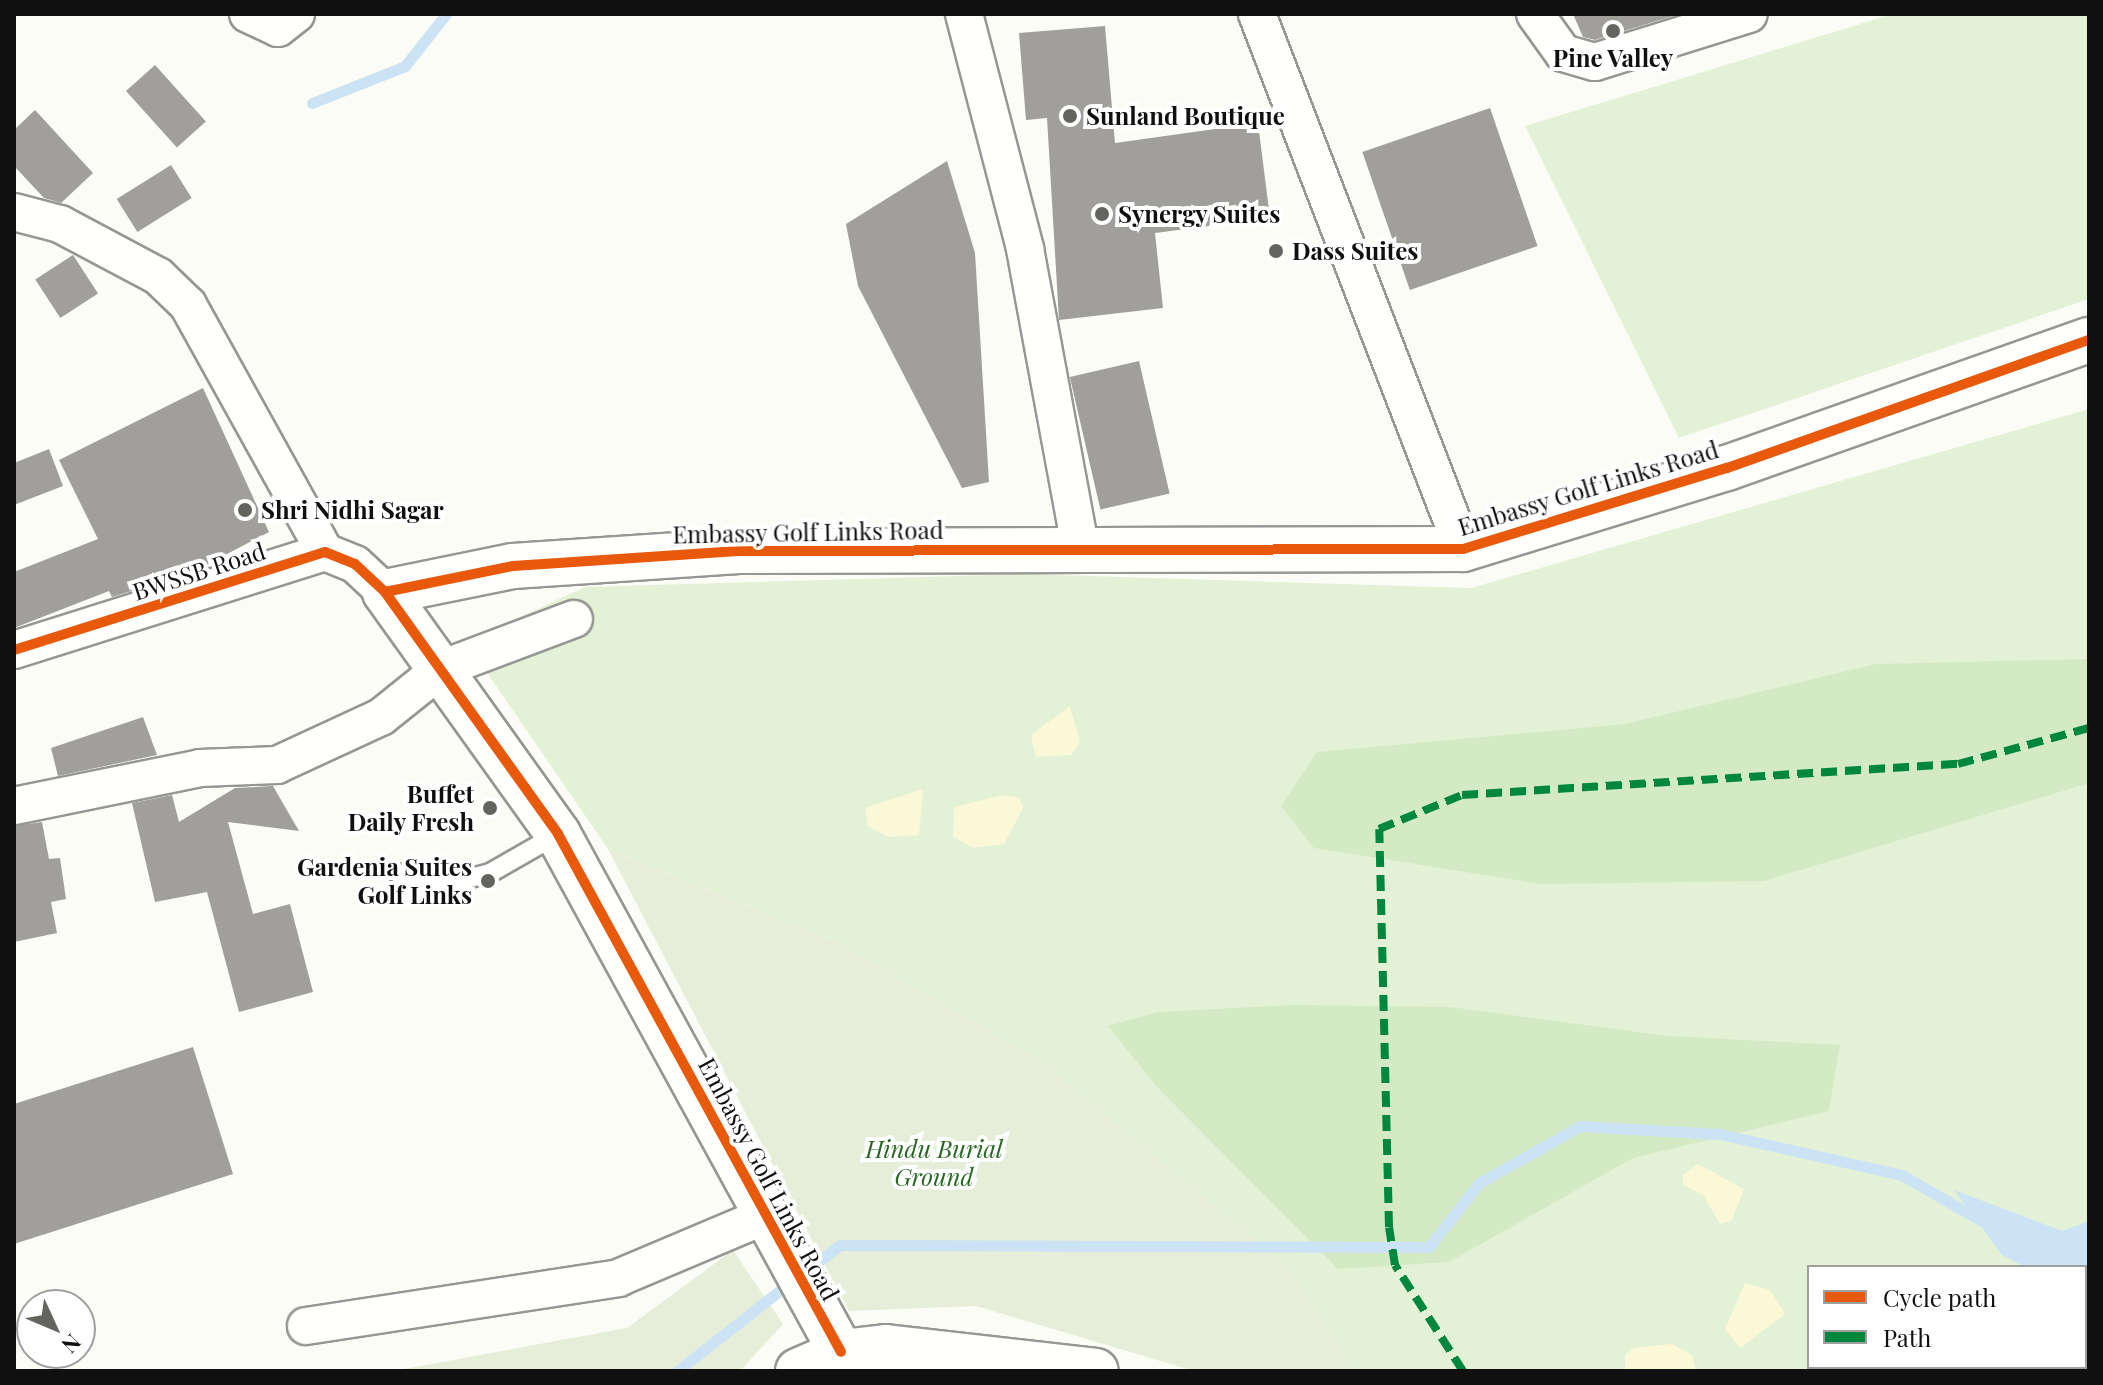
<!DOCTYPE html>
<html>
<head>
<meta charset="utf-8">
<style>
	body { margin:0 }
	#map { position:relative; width:2103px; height:1385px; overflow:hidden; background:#fcfcf6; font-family:"Playfair Display",serif }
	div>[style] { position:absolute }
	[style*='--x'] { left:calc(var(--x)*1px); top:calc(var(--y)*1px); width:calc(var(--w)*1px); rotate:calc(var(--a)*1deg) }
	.green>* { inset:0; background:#e3f2d6 }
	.forest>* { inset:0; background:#d3eac4 }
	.sand>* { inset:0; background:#fbf8d8 }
	.cemetery>* { inset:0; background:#e6eeda }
	.water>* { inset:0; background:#cce3f6 }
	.stream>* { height:11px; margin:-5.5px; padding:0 5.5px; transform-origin:5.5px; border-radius:5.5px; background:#cce3f6 }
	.building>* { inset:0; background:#a09f9b; transform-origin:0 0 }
	.roads { filter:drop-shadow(2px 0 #969694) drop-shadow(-2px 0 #969694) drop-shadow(0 2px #969694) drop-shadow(0 -2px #969694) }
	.service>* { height:18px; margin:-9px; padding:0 9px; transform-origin:9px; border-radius:9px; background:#fffffe }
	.minor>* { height:36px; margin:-18px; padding:0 18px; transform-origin:18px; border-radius:18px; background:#fffffe }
	.tertiary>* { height:44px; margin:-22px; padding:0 22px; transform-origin:22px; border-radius:22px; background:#fffffe }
	.quiet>* { height:8px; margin-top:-4px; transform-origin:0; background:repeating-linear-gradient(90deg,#00873e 0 16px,transparent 0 24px) }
	.cycleway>* { height:10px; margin:-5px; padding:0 5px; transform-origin:5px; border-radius:5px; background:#e8590c }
	.dots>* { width:22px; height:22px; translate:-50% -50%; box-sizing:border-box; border:4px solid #fff; border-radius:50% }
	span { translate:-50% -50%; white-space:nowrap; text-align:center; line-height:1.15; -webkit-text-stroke:8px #fff; paint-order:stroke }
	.poi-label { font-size:24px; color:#101010; font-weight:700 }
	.left { translate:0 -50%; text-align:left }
	.right { translate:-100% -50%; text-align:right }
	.street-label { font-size:24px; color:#101010 }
	.park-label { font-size:24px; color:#266820; font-style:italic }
	.frame { position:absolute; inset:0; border:16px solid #101010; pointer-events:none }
	.legend { position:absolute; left:1807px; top:1265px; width:280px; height:104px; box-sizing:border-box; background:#fff; border:2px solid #9f9f9f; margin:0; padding:10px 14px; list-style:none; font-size:24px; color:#101010 }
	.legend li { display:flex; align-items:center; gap:16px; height:40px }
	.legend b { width:40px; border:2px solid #9f9f9f }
	.north { position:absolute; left:16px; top:1289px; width:80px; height:80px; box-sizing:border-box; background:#fff; border:2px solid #9f9f9f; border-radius:50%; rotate:134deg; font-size:22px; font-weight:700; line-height:32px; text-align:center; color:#101010 }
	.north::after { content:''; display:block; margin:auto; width:28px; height:36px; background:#636360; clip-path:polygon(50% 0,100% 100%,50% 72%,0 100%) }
</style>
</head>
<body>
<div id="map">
	<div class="green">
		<i style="clip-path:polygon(1893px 14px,2089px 14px,2089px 299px,1679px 438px,1525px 126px)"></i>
		<i style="clip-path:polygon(evenodd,2089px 409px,2089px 1371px,1355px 1371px,839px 943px,608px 849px,466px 642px,585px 587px,1025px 574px,1471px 588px,2089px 409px,1809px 1267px,2085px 1267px,2085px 1367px,1809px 1367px,1809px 1267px)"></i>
	</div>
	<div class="forest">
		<i style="clip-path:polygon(2089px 659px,2089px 783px,1764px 881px,1542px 884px,1314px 848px,1281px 806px,1317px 752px,1625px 724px,1876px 664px)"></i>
		<i style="clip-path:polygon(1293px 1005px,1450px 1007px,1668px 1036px,1840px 1045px,1829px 1111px,1633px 1158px,1449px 1262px,1338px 1269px,1156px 1086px,1108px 1026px,1158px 1012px)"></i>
	</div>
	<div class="sand">
		<i style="clip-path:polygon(1070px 706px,1080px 742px,1071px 755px,1036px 757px,1031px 735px)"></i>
		<i style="clip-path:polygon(923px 789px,919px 835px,888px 837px,868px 826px,865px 808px)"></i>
		<i style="clip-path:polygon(1002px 795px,1019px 798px,1023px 808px,1004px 844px,973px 848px,953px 837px,954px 807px)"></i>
		<i style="clip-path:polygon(1698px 1164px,1744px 1189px,1732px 1220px,1720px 1224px,1703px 1195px,1683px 1185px,1683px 1175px)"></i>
		<i style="clip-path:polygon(1745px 1283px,1770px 1290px,1785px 1314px,1740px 1348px,1725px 1329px)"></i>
		<i style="clip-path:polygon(1672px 1344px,1692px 1355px,1696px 1371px,1625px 1371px,1625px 1355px,1634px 1348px)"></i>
	</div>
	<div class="cemetery">
		<i style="clip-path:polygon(608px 849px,839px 943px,1042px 1061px,1288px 1267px,1355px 1371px,1194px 1371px,976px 1306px,849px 1311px)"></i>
		<i style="clip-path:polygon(733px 1250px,783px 1324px,740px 1371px,393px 1371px,627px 1328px)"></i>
	</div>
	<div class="water">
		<i style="clip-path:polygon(1954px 1190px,2062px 1231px,2089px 1221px,2089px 1284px,2085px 1267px,2025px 1267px,2002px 1255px)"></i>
	</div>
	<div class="stream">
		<i style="--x:312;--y:103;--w:100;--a:-21.7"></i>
		<i style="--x:405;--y:66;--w:66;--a:-51.7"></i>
		<i style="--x:807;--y:1270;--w:41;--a:-37.1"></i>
		<i style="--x:840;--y:1245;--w:589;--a:0.19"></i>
		<i style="--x:1429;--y:1247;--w:81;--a:-52"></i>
		<i style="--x:1479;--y:1183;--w:116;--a:-29.4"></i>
		<i style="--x:1580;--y:1126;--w:140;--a:3.3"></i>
		<i style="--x:1720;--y:1134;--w:187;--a:12.7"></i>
		<i style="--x:1902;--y:1175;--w:92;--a:29.9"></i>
		<i style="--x:677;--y:1371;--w:147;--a:-38.1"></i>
	</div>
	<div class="building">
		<i style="clip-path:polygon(1573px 14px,1676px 14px,1676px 15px,1595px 40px,1583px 37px)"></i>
		<i style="clip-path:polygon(1105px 26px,1115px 143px,1258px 123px,1270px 218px,1155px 233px,1163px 308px,1059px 320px,1047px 118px,1026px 120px,1019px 33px)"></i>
		<i style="left:155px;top:65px;width:76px;height:39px;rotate:48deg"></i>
		<i style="left:1490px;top:108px;width:146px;height:135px;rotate:71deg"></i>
		<i style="clip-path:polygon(35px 110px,93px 173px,61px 203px,44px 198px,14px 166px,14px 130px)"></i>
		<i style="clip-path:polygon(947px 161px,975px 253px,989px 482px,962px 488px,858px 286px,846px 224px)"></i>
		<i style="left:171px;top:165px;width:39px;height:64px;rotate:58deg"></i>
		<i style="left:73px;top:255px;width:46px;height:45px;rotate:57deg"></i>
		<i style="left:1139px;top:361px;width:136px;height:71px;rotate:77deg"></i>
		<i style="clip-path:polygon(203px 388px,269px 532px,193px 572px,112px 597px,109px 591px,14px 628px,14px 572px,98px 539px,59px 460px)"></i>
		<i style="clip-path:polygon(49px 449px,63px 486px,14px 505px,14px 463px)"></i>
		<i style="clip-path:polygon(143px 717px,157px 755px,58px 776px,51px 748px)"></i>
		<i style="clip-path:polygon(273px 786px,299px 831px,228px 822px,253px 914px,290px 904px,313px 992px,239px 1012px,207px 892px,155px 902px,132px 803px,172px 795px,179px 822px,235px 788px)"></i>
		<i style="clip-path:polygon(42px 822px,49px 859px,60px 858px,66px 899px,51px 902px,57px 933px,14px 942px,14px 826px)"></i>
		<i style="clip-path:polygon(193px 1047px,233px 1174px,14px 1244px,14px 1104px)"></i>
	</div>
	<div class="roads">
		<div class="service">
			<i style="--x:398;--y:873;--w:44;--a:17.2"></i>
			<i style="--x:440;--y:886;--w:52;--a:-14.6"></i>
			<i style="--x:490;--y:873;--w:78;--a:-29.8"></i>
		</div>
		<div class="minor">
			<i style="--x:248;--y:14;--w:33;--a:25"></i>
			<i style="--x:278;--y:28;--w:23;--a:-38"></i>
			<i style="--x:964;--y:14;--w:243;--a:75.4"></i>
			<i style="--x:1025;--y:249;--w:303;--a:79.5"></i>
			<i style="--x:1257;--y:14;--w:573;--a:68.94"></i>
			<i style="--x:1535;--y:14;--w:48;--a:54.3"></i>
			<i style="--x:1563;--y:53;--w:33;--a:16"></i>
			<i style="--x:1595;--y:62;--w:161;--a:-17.3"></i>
			<i style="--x:14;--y:212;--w:48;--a:14.6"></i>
			<i style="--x:60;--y:224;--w:111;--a:28"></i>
			<i style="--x:158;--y:276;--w:42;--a:44"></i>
			<i style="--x:188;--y:305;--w:282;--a:61"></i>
			<i style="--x:14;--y:650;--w:326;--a:-17.5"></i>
			<i style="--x:325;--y:552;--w:32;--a:22"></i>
			<i style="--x:355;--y:564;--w:41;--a:43"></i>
			<i style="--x:14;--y:806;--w:190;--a:-11.5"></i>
			<i style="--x:200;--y:768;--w:77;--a:-2.2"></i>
			<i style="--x:277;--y:765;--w:115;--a:-24.8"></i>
			<i style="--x:381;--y:717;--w:77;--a:-38.7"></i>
			<i style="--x:441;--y:669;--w:142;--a:-20.6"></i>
			<i style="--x:306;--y:1326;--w:316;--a:-8.7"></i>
			<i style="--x:618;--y:1278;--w:160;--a:-22.9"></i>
		</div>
		<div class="tertiary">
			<i style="--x:841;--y:1352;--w:590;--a:-118.65"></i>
			<i style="--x:558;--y:834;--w:297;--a:-125.6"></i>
			<i style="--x:385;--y:592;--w:131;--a:-11.5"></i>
			<i style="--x:513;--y:566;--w:226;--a:-3.8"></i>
			<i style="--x:739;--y:551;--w:724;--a:-0.16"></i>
			<i style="--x:1463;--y:549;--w:276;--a:-17.1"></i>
			<i style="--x:1727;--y:468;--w:384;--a:-19.5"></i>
			<i style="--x:798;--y:1371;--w:47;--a:-23.8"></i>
			<i style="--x:841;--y:1352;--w:45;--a:-6.3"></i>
			<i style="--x:886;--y:1347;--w:211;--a:6.5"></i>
		</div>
	</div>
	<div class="quiet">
		<i style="--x:1463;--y:1371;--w:126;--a:-122.7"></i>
		<i style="--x:1395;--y:1265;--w:38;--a:-99"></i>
		<i style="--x:1389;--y:1227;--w:398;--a:-91.4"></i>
		<i style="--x:1379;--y:829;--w:90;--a:-22.3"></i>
		<i style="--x:1462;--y:795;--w:497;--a:-3.6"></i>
		<i style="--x:1958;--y:764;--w:136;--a:-15.4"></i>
	</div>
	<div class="cycleway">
		<i style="--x:385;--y:592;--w:131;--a:-11.5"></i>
		<i style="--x:513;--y:566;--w:226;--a:-3.8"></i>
		<i style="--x:739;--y:551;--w:724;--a:-0.16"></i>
		<i style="--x:1463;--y:549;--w:276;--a:-17.1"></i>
		<i style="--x:1727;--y:468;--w:384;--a:-19.5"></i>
		<i style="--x:14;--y:650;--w:326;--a:-17.5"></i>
		<i style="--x:325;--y:552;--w:32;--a:22"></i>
		<i style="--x:355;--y:564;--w:41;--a:43"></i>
		<i style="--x:385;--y:592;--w:297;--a:54.4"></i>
		<i style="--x:558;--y:834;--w:590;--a:61.35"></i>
	</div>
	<div class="dots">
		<i style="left:1613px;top:31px;background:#636360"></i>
		<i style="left:1070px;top:116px;background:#636360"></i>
		<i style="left:1102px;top:214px;background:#636360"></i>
		<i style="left:1276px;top:251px;background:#636360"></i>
		<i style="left:245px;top:510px;background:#636360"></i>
		<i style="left:490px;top:808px;background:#636360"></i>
		<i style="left:488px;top:881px;background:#636360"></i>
	</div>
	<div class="poi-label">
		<span style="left:1613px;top:58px">Pine Valley</span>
		<span class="left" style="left:1086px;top:116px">Sunland Boutique</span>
		<span class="left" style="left:1118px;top:214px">Synergy Suites</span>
		<span class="left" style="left:1292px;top:251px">Dass Suites</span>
		<span class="left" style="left:261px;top:510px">Shri Nidhi Sagar</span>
		<span class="right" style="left:474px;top:808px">Buffet<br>Daily Fresh</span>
		<span class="right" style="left:472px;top:881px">Gardenia Suites<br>Golf Links</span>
	</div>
	<div class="street-label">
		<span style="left:1588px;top:488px;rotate:-17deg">Embassy Golf Links Road</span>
		<span style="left:808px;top:532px;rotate:-1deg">Embassy Golf Links Road</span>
		<span style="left:199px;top:571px;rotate:-18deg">BWSSB Road</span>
		<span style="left:769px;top:1179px;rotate:62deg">Embassy Golf Links Road</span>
	</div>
	<div class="park-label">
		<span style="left:934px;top:1163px">Hindu Burial<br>Ground</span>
	</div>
	<div class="frame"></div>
	<ul class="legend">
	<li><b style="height:10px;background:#e8590c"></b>Cycle path</li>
	<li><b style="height:10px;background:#00873e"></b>Path</li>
	</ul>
	<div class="north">N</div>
</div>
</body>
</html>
